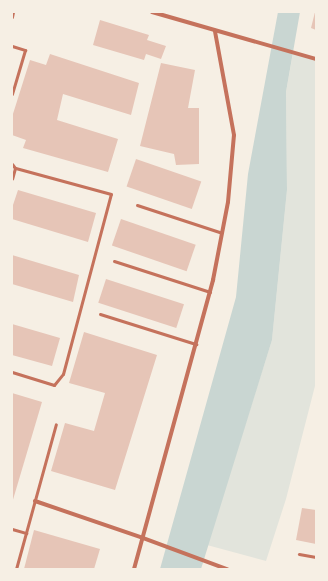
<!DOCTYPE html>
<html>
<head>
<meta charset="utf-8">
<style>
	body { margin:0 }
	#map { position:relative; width:328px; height:581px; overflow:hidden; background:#f6efe4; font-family:Cabin,sans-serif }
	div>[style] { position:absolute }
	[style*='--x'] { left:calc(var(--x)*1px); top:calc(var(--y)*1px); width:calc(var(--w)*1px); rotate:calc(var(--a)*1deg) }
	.green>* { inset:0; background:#e2e4dc }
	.water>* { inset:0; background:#c9d6d2 }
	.building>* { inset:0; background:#e6c5b7; transform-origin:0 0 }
	.service>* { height:3px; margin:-1.5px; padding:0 1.5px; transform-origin:1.5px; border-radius:1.5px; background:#c5725c }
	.pedestrian>* { height:3.5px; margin:-1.75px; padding:0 1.75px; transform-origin:1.75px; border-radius:1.75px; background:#c5725c }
	.minor>* { height:4px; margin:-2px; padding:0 2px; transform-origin:2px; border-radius:2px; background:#c5725c }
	span { translate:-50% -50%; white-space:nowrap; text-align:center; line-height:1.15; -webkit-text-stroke:3px #f6efe4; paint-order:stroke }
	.frame { position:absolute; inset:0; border:13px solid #f6efe4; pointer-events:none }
</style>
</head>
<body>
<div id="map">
	<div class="green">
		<i style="clip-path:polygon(293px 53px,316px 59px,316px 382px,286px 499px,266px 561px,207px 545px,272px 340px,287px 190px,286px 92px)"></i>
	</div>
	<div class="water">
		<i style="clip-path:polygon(278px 12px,300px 12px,286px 92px,287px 190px,272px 340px,201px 569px,160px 569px,236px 297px,248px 174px)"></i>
	</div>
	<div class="building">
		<i style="clip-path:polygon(315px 12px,316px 12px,316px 30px,311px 28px)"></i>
		<i style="clip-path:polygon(100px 20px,149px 35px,147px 40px,166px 46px,161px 59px,146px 54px,144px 60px,93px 45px)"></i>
		<i style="clip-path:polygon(50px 54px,139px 83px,131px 115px,63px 94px,57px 120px,118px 139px,108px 172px,23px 148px,26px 140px,12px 135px,12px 117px,30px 60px,46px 65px)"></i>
		<i style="clip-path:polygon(161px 63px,195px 70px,188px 108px,199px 108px,199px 164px,176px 165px,174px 154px,140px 146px)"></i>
		<i style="left:136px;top:159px;width:69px;height:29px;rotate:19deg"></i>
		<i style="clip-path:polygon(18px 190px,96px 213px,88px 242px,12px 219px,12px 208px)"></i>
		<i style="left:121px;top:219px;width:79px;height:28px;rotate:19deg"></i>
		<i style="clip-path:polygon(12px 255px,79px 275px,73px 302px,12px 284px)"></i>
		<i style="left:106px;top:279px;width:82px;height:25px;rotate:18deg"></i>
		<i style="clip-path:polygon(12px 324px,60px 338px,52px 366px,12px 355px)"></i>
		<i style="clip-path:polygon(84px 332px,157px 355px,115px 490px,51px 471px,65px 423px,94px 431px,105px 393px,69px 383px)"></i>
		<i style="clip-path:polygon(12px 393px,42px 402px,12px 503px)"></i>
		<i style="clip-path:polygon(302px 508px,316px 510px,316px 544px,296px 540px)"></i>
		<i style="clip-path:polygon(34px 530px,100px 549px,94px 569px,24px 569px)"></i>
	</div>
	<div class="service">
		<i style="--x:12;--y:17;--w:5;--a:-79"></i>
		<i style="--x:12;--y:46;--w:14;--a:17"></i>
		<i style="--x:25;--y:50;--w:46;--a:106.5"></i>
		<i style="--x:12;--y:164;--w:5;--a:53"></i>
		<i style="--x:15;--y:168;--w:11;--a:105"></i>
		<i style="--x:137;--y:205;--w:89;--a:18.2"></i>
		<i style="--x:114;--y:261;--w:101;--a:17.9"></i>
		<i style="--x:100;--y:314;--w:101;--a:17.4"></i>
		<i style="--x:12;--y:372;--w:44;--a:17.2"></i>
		<i style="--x:54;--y:385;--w:14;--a:-51"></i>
		<i style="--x:63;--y:374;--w:186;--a:-75.1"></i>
		<i style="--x:111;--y:194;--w:99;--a:-164.8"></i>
		<i style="--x:12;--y:529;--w:15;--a:16"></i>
		<i style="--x:299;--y:554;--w:17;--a:10"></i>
		<i style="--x:16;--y:569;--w:150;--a:-74.6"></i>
	</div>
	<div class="pedestrian">
		<i style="--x:143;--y:538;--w:90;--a:20.3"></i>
	</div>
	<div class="minor">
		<i style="--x:152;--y:12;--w:171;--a:16"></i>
		<i style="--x:35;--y:501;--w:114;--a:18.9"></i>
		<i style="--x:134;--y:569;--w:300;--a:-74.7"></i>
		<i style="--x:213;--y:280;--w:79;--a:-79.1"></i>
		<i style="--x:228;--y:202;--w:67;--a:-84.9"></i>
		<i style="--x:234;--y:135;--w:106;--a:-100.4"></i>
	</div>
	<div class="frame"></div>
</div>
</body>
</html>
